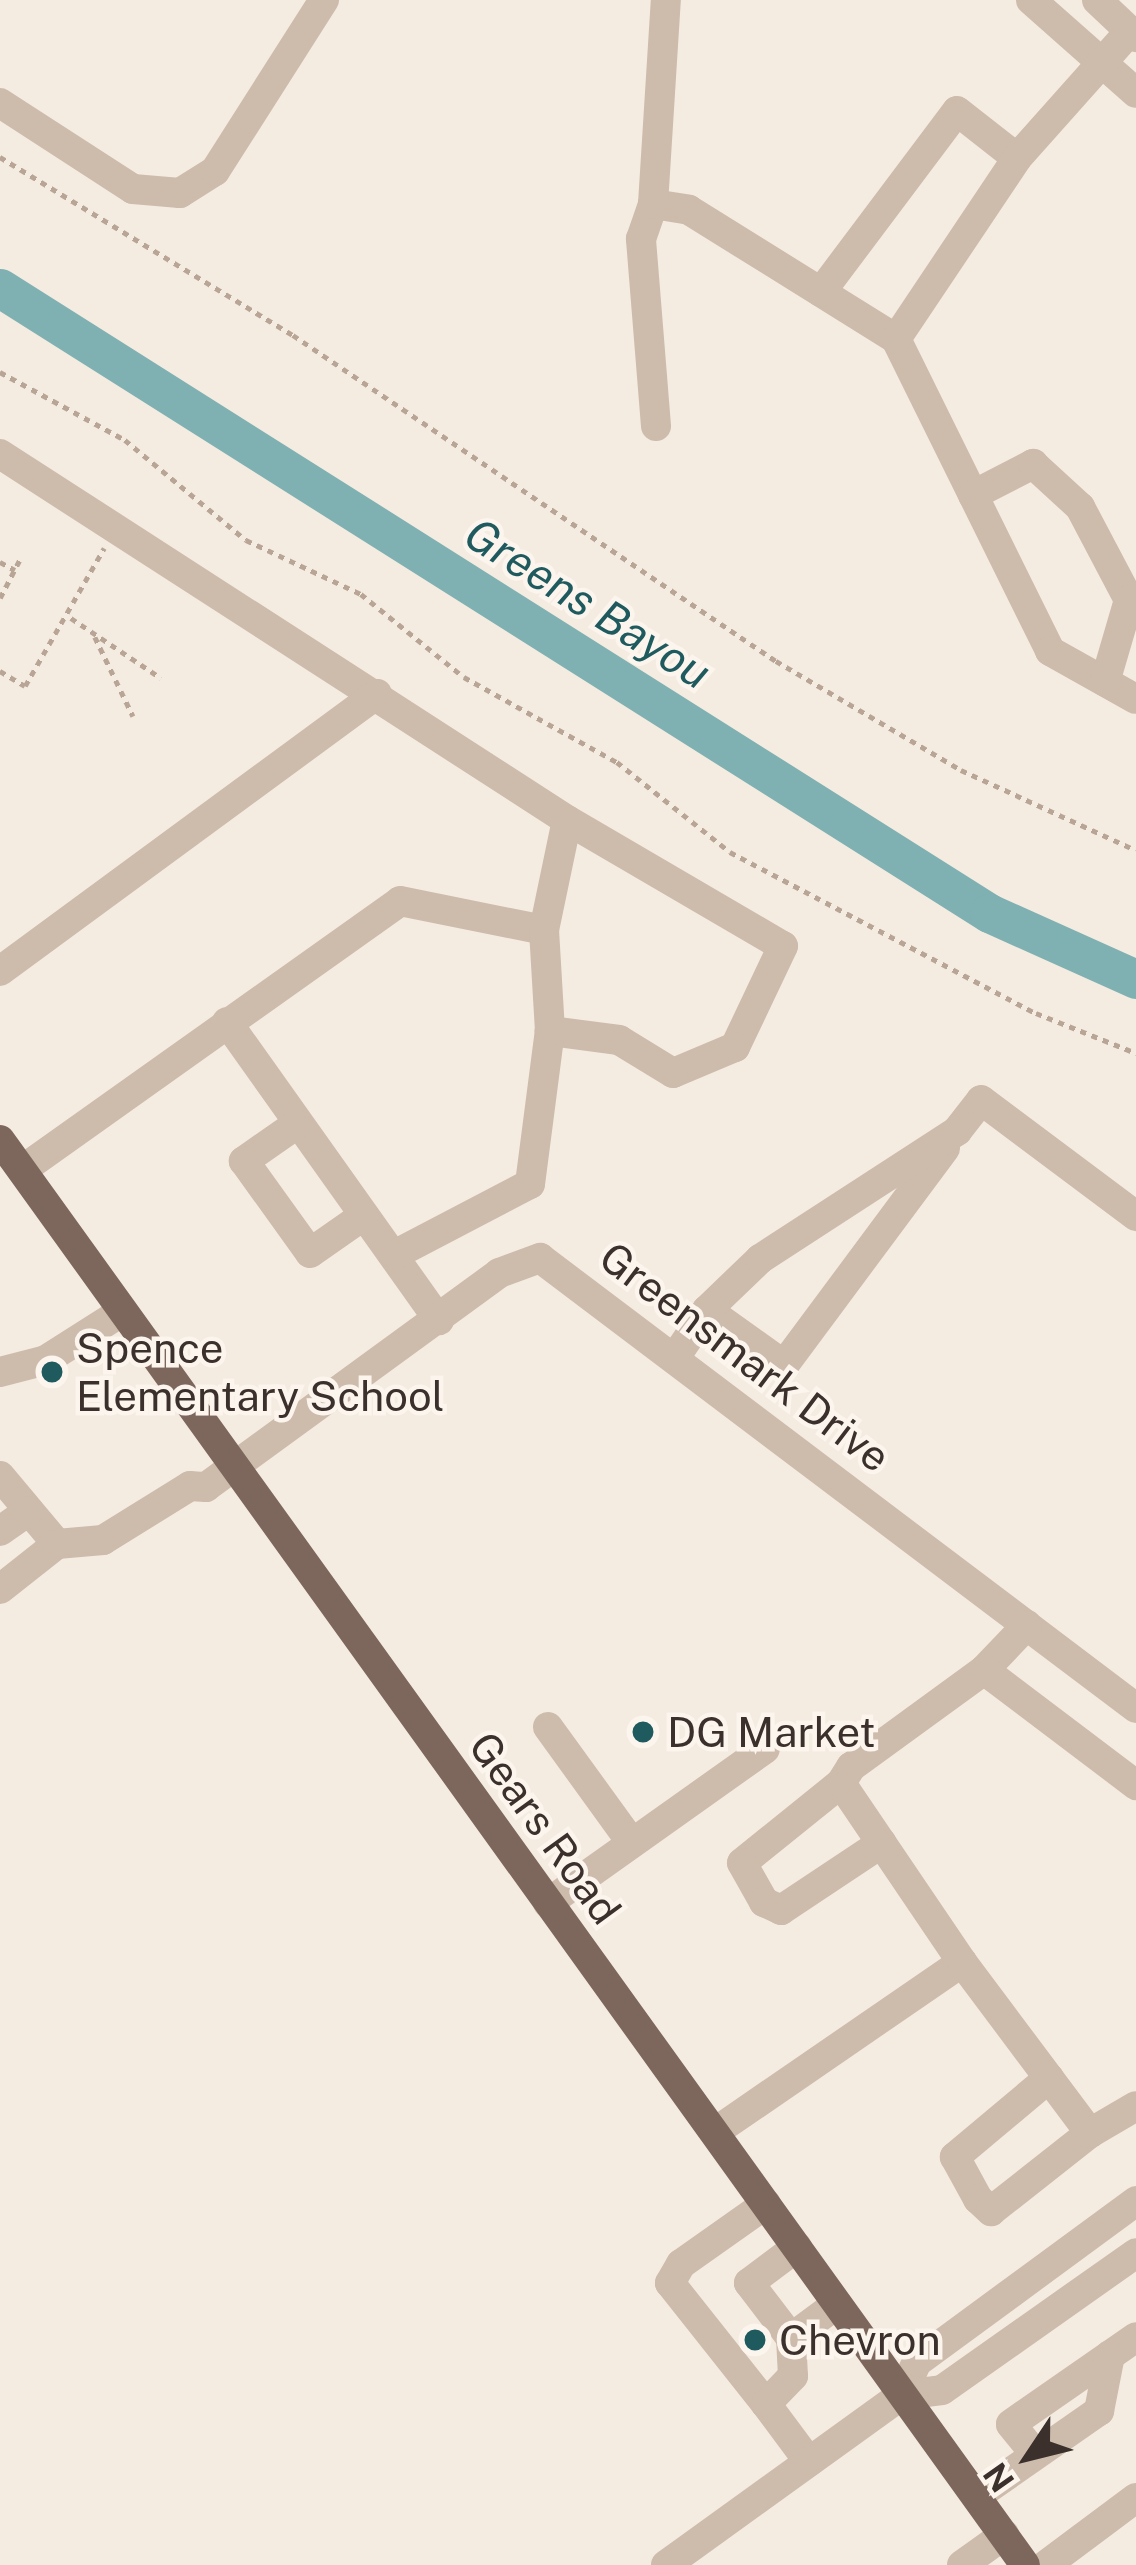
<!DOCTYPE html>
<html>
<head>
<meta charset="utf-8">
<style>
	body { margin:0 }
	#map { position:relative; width:1136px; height:2565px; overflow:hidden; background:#f4ebe1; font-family:"Public Sans",sans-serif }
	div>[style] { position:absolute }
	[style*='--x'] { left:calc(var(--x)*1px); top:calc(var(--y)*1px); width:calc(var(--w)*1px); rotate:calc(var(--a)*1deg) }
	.river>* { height:39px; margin:-19.5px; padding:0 19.5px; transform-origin:19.5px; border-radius:19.5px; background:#7fb0b2 }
	.path>* { height:4.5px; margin-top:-2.25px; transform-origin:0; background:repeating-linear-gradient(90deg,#b9a596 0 6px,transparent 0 12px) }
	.minor>* { height:30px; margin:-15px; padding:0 15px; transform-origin:15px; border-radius:15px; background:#cdbbac }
	.major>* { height:30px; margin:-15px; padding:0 15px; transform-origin:15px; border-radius:15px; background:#7d675c }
	.dots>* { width:33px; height:33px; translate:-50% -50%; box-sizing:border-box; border:6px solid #fbf5ee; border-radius:50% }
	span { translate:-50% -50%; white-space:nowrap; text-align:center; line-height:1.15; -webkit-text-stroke:9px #fbf5ee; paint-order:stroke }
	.poi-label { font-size:42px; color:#3b302b }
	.left { translate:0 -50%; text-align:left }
	.street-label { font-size:42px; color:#3b302b }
	.water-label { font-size:45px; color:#1f5a5e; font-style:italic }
	.north { position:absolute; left:968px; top:2397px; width:120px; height:120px; -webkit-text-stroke:9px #fbf5ee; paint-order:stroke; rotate:235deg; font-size:33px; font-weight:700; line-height:48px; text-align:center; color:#3b302b }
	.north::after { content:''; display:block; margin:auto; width:42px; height:54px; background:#3b302b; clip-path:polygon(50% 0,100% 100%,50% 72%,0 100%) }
</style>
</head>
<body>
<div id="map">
	<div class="river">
		<i style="--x:0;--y:288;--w:1170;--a:32.29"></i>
		<i style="--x:989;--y:913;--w:161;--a:24.2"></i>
	</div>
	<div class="path">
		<i style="--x:0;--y:157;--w:343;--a:31.3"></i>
		<i style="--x:293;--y:335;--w:583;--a:34.02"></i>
		<i style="--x:776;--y:661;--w:215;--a:30.5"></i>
		<i style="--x:961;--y:770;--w:192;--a:24.6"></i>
		<i style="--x:0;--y:372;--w:142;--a:28.5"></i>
		<i style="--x:125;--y:440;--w:157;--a:39.6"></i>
		<i style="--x:246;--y:540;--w:127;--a:25.2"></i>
		<i style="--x:361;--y:594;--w:132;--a:38.9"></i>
		<i style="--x:464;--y:677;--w:175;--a:29.1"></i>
		<i style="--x:617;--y:762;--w:144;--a:38.5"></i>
		<i style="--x:730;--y:852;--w:346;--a:27.8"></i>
		<i style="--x:1036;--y:1013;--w:108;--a:21.8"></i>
		<i style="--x:0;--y:562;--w:17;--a:28"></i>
		<i style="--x:0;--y:598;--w:42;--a:-62.8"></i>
		<i style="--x:71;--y:618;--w:108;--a:33.7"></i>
		<i style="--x:95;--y:637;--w:88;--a:64.3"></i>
		<i style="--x:0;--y:671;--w:29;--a:31"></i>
		<i style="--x:25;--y:686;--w:159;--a:-60.2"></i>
	</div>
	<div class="minor">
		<i style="--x:1031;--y:0;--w:140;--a:41.5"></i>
		<i style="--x:1097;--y:0;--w:54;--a:43.5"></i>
		<i style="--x:0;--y:103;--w:158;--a:32.9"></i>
		<i style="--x:133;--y:189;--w:47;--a:4.9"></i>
		<i style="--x:180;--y:193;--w:41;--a:-32.2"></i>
		<i style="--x:215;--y:171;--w:203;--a:-57.5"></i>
		<i style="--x:653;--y:204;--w:36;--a:9"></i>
		<i style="--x:689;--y:210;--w:244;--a:31.9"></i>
		<i style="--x:896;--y:339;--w:348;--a:63.7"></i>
		<i style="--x:1050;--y:651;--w:98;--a:29.2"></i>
		<i style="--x:821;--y:292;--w:226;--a:-53.1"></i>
		<i style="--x:957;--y:111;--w:76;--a:38.1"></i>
		<i style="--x:896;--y:339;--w:218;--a:-56.2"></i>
		<i style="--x:1017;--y:158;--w:170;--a:-48.3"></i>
		<i style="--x:656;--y:426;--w:188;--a:-94.6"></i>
		<i style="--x:641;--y:239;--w:37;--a:-71"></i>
		<i style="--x:653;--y:204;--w:204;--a:-86.4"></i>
		<i style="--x:0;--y:454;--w:675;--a:32.84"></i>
		<i style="--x:567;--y:820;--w:250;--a:30.3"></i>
		<i style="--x:783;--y:946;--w:112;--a:115.4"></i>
		<i style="--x:735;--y:1047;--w:67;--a:157.2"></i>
		<i style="--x:673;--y:1073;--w:63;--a:-148.6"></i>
		<i style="--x:619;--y:1040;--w:70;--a:-172.6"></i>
		<i style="--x:973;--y:495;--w:68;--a:-27.3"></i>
		<i style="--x:1033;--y:464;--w:64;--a:42.5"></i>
		<i style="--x:1080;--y:507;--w:105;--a:62.2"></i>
		<i style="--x:1129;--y:600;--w:85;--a:106.3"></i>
		<i style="--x:0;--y:971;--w:468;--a:-36.3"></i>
		<i style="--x:227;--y:1022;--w:366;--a:54.6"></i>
		<i style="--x:297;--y:1124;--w:65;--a:145.1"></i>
		<i style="--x:244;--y:1161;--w:113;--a:54.3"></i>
		<i style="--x:310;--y:1253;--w:65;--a:-34.9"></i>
		<i style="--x:22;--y:1170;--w:464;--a:-35.4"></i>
		<i style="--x:400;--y:901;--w:147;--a:11.4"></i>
		<i style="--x:396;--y:1254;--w:151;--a:-27.6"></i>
		<i style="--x:530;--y:1184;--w:154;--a:-82.6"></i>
		<i style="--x:550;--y:1031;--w:101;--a:-93.4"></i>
		<i style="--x:544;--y:930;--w:112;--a:-78.2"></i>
		<i style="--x:707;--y:1310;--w:95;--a:35.5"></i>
		<i style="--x:784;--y:1365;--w:270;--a:-53.4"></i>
		<i style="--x:676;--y:1356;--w:55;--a:-56"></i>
		<i style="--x:707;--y:1310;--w:74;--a:-43.9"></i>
		<i style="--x:760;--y:1259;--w:235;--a:-33"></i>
		<i style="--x:957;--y:1131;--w:39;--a:-52"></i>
		<i style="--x:981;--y:1100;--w:194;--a:36.8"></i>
		<i style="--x:0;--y:1372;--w:48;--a:-14.6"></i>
		<i style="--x:46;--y:1360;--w:91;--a:-32.5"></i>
		<i style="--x:0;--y:1476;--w:89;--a:50"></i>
		<i style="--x:0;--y:1531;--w:35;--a:-35"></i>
		<i style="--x:0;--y:1589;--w:73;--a:-38.3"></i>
		<i style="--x:57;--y:1544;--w:46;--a:-5"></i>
		<i style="--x:103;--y:1540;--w:102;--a:-31.8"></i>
		<i style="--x:190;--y:1486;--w:16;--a:4"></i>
		<i style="--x:206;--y:1487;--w:363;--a:-36.1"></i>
		<i style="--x:499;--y:1273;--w:44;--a:-20.1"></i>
		<i style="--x:540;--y:1258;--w:747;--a:37.05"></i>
		<i style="--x:1027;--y:1625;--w:62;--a:133.7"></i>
		<i style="--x:984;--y:1670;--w:191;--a:37.1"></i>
		<i style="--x:548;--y:1727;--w:143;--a:54.1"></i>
		<i style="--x:841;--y:1783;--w:127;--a:141.1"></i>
		<i style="--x:742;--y:1863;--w:45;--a:60.6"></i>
		<i style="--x:764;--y:1902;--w:19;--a:25"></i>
		<i style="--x:781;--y:1910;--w:121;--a:-33.6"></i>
		<i style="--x:548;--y:1903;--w:266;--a:-35.4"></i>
		<i style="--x:962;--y:1962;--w:216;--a:-124.1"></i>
		<i style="--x:841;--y:1783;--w:19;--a:-58"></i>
		<i style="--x:851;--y:1767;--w:165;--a:-36.1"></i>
		<i style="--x:1049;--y:2078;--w:123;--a:140"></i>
		<i style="--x:955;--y:2157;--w:48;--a:61.3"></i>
		<i style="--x:978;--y:2199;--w:18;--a:43"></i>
		<i style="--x:991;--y:2211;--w:126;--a:-38.2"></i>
		<i style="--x:715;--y:2132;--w:300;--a:-34.5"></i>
		<i style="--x:962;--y:1962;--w:214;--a:53.2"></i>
		<i style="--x:1090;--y:2133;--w:53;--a:-30.4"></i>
		<i style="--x:766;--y:2204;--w:104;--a:144.8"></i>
		<i style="--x:681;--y:2264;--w:22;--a:120"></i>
		<i style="--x:670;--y:2283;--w:154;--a:51.6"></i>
		<i style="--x:797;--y:2247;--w:60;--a:143.1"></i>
		<i style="--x:749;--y:2283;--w:69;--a:52.6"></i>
		<i style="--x:791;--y:2338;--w:57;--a:-36.5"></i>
		<i style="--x:791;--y:2338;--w:38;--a:87"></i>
		<i style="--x:793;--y:2376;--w:39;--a:134"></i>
		<i style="--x:766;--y:2404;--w:72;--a:53.4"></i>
		<i style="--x:902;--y:2395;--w:36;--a:-66"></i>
		<i style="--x:917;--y:2362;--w:272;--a:-36.3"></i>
		<i style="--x:1035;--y:2454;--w:38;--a:-129"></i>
		<i style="--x:1011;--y:2424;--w:152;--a:-34.8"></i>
		<i style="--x:977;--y:2496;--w:149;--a:-34.9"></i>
		<i style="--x:1099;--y:2411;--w:57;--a:-78.9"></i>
		<i style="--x:666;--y:2565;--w:291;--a:-35.8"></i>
		<i style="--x:902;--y:2395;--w:40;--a:-7.1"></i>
		<i style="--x:942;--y:2390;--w:237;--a:-35.2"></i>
		<i style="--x:962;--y:2565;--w:52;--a:-35.5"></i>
		<i style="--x:1046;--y:2565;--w:112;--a:-36.7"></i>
	</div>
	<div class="major">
		<i style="--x:0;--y:1140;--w:1755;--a:54.27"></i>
	</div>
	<div class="dots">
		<i style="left:52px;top:1372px;background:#1f5a5e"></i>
		<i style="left:643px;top:1732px;background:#1f5a5e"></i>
		<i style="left:755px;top:2340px;background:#1f5a5e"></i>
	</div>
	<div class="poi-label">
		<span class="left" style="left:76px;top:1372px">Spence<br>Elementary School</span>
		<span class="left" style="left:667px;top:1732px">DG Market</span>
		<span class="left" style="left:779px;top:2340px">Chevron</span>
	</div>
	<div class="street-label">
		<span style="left:745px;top:1357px;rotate:37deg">Greensmark Drive</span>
		<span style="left:545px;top:1828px;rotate:54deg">Gears Road</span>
	</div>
	<div class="water-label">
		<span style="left:588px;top:603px;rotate:32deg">Greens Bayou</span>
	</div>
	<div class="north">N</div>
</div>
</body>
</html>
